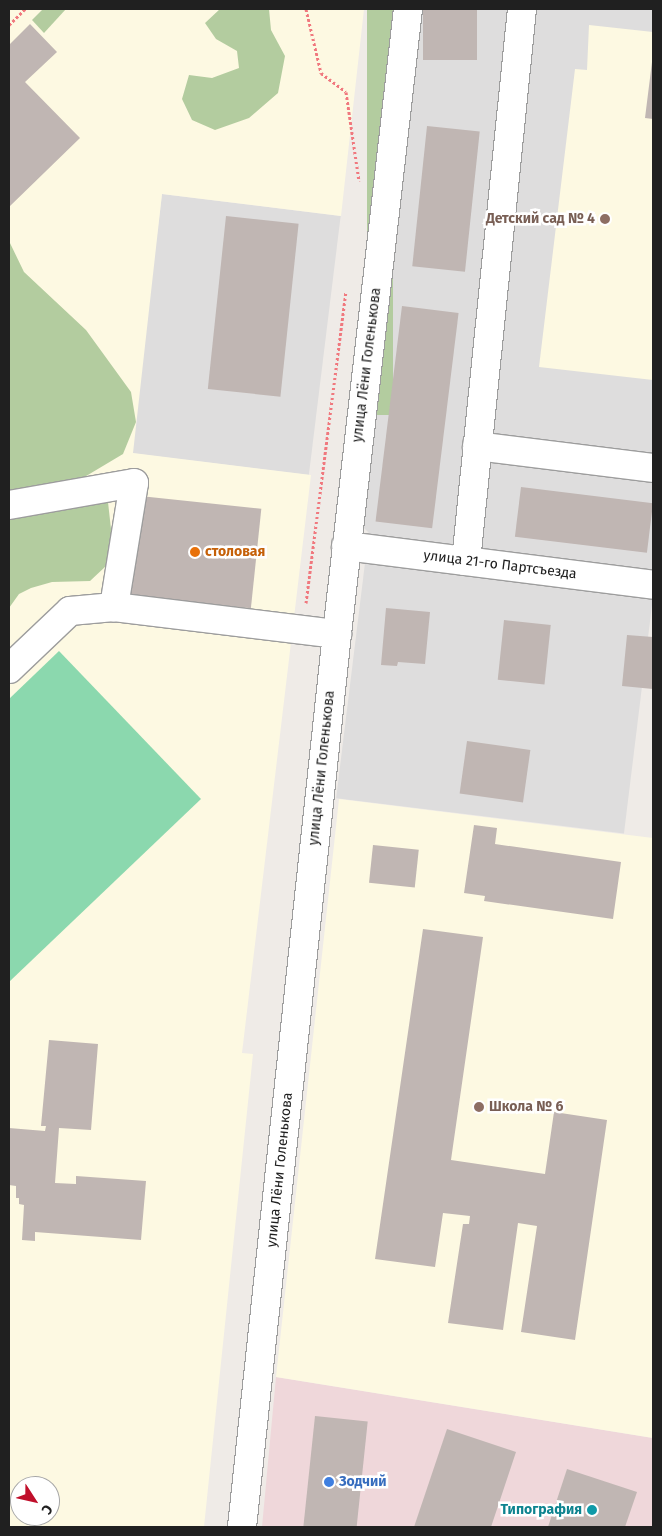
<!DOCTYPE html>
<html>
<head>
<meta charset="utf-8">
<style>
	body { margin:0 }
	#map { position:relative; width:662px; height:1536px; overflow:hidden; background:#efebe7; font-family:"Fira Sans",sans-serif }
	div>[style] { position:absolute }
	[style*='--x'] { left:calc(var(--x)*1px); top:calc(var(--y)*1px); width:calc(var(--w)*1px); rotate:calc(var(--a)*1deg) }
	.residential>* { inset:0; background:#dedddd; transform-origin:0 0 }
	.commercial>* { inset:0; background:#efd7da }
	.education>* { inset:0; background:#fdf9e2 }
	.forest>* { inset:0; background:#b3cc9f; transform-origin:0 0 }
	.pitch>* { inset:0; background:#8bd8ae }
	.building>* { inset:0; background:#c0b6b3; transform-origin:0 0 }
	.path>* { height:3px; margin-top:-1.5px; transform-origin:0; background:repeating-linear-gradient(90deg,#f0787e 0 2.5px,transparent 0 5px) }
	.roads { filter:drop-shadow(1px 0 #9d9d9d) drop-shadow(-1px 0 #9d9d9d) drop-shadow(0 1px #9d9d9d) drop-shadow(0 -1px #9d9d9d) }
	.minor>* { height:28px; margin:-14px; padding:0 14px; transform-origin:14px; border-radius:14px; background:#fff }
	.dots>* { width:14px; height:14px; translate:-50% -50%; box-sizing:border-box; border:2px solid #fff; border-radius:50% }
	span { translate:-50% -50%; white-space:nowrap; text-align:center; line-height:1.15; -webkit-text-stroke:5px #fff; paint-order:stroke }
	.education-label { font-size:14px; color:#785e54; font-weight:700 }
	.right { translate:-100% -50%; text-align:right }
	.left { translate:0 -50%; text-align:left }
	.street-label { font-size:14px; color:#202020 }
	.food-label { font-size:14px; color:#c56008; font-weight:700 }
	.shop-label { font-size:14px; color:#366cbe; font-weight:700 }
	.culture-label { font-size:14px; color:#0d838f; font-weight:700 }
	.frame { position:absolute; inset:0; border:10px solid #202020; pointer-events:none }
	.north { position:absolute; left:10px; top:1476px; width:50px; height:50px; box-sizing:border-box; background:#fff; border:1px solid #a6a6a6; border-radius:50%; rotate:125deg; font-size:14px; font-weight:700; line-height:20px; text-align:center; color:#202020 }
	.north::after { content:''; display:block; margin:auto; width:18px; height:22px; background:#c00f2b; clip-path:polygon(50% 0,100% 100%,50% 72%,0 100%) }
</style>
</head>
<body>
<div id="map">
	<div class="residential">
		<i style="clip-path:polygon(418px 9px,653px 9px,653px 576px,375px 539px,358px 522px)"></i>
		<i style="left:162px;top:194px;width:180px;height:261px;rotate:7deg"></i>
		<i style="left:365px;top:563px;width:290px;height:237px;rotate:7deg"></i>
	</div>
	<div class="commercial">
		<i style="clip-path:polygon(276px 1377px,653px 1438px,653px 1527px,262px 1527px)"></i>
	</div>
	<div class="education">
		<i style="clip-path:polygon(evenodd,9px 9px,364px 9px,341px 216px,162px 194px,133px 453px,311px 475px,242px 1053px,253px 1054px,204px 1527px,9px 1527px,9px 9px,20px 1486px,50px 1486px,50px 1516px,20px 1516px,20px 1486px)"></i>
		<i style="clip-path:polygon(589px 25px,653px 32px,653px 380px,539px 367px,575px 69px,587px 70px)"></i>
		<i style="clip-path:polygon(339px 799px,653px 838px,653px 1438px,276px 1377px)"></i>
	</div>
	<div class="forest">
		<i style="clip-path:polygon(43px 9px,66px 9px,44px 33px,32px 20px)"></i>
		<i style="clip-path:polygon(220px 9px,269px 9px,271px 30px,285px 56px,278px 93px,249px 118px,215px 130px,192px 120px,182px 99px,189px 75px,212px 78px,239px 68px,237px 51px,216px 39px,205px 23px)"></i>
		<i style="left:367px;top:9px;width:26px;height:406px"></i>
		<i style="clip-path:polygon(9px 241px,24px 272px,86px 330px,131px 392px,136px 422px,123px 454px,61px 491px,97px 492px,108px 502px,112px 538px,106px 566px,90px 581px,52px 582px,31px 588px,19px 594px,9px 608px)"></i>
	</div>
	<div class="pitch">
		<i style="clip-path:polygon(59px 651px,201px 799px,9px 982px,9px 699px)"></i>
	</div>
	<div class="building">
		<i style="left:423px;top:9px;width:54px;height:51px"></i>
		<i style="clip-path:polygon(30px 24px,57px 52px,25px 82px,80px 138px,9px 207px,9px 45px)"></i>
		<i style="clip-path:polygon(652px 62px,653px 62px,653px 119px,645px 118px)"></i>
		<i style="left:427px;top:126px;width:53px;height:141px;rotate:6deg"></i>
		<i style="left:226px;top:216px;width:73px;height:174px;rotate:6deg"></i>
		<i style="left:402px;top:306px;width:57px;height:217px;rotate:7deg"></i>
		<i style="left:521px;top:487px;width:133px;height:50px;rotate:7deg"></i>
		<i style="left:140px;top:496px;width:122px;height:100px;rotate:6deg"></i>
		<i style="clip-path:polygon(386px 608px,430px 612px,425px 664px,398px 662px,397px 666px,381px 665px)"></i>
		<i style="left:504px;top:620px;width:47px;height:60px;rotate:6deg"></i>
		<i style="clip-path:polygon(627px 635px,653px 637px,653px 689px,622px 686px)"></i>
		<i style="left:467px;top:741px;width:64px;height:53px;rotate:8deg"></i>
		<i style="clip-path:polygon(474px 825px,497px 828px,495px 844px,621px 862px,613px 919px,484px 901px,485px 896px,464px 893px)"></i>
		<i style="left:373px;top:845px;width:46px;height:38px;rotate:6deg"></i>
		<i style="clip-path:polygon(423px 929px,483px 937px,451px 1160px,545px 1174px,554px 1112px,607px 1120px,575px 1340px,521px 1332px,537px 1226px,518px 1223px,503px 1330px,448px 1323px,463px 1224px,469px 1224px,470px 1216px,443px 1213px,435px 1267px,375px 1259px)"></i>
		<i style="clip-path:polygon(49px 1040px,98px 1044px,91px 1130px,59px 1128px,55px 1183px,76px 1184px,76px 1176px,146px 1181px,141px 1240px,35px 1232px,35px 1241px,22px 1240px,24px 1205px,19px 1204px,19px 1198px,16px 1198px,16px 1186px,9px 1185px,9px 1128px,45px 1131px,46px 1126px,41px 1126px)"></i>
		<i style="left:315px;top:1416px;width:53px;height:112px;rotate:6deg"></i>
		<i style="clip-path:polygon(447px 1429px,516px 1452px,491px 1527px,414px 1527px)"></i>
		<i style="clip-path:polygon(567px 1469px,637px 1492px,625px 1527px,548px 1527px)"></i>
	</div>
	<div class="path">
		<i style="--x:306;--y:9;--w:66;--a:76.8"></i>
		<i style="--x:321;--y:73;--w:31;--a:37"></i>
		<i style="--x:346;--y:92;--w:90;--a:81.7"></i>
		<i style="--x:9;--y:25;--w:23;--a:-45"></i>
		<i style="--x:306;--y:603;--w:314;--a:-82.7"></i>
	</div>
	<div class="roads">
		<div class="minor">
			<i style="--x:477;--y:446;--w:177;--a:7.1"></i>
			<i style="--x:9;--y:505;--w:127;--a:-10"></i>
			<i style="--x:134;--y:483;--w:126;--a:99.2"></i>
			<i style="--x:114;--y:607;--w:225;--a:6.9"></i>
			<i style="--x:346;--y:546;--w:309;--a:7.2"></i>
			<i style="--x:466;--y:561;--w:555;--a:-84.21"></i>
			<i style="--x:9;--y:669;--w:84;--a:-43.6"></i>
			<i style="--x:70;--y:611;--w:44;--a:-5.2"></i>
			<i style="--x:242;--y:1527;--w:898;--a:-83.93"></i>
			<i style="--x:337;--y:634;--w:629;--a:-83.52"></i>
		</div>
	</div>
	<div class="dots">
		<i style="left:605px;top:219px;background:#8d6e63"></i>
		<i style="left:195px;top:552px;background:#e8710a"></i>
		<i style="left:479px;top:1107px;background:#8d6e63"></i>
		<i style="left:329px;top:1482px;background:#3f7fe0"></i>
		<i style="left:592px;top:1510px;background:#0f9aa8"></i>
	</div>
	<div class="education-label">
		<span class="right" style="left:595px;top:219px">Детский сад № 4</span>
		<span class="left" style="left:489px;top:1107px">Школа № 6</span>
	</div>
	<div class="street-label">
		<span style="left:367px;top:365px;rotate:-83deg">улица Лёни Голенькова</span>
		<span style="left:500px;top:565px;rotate:7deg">улица 21-го Партсъезда</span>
		<span style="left:322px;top:768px;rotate:-84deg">улица Лёни Голенькова</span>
		<span style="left:280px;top:1170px;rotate:-84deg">улица Лёни Голенькова</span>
	</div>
	<div class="food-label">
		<span class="left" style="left:205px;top:552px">столовая</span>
	</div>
	<div class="shop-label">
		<span class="left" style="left:339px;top:1482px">Зодчий</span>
	</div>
	<div class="culture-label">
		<span class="right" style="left:582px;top:1510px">Типография</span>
	</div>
	<div class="frame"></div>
	<div class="north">С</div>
</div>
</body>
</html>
